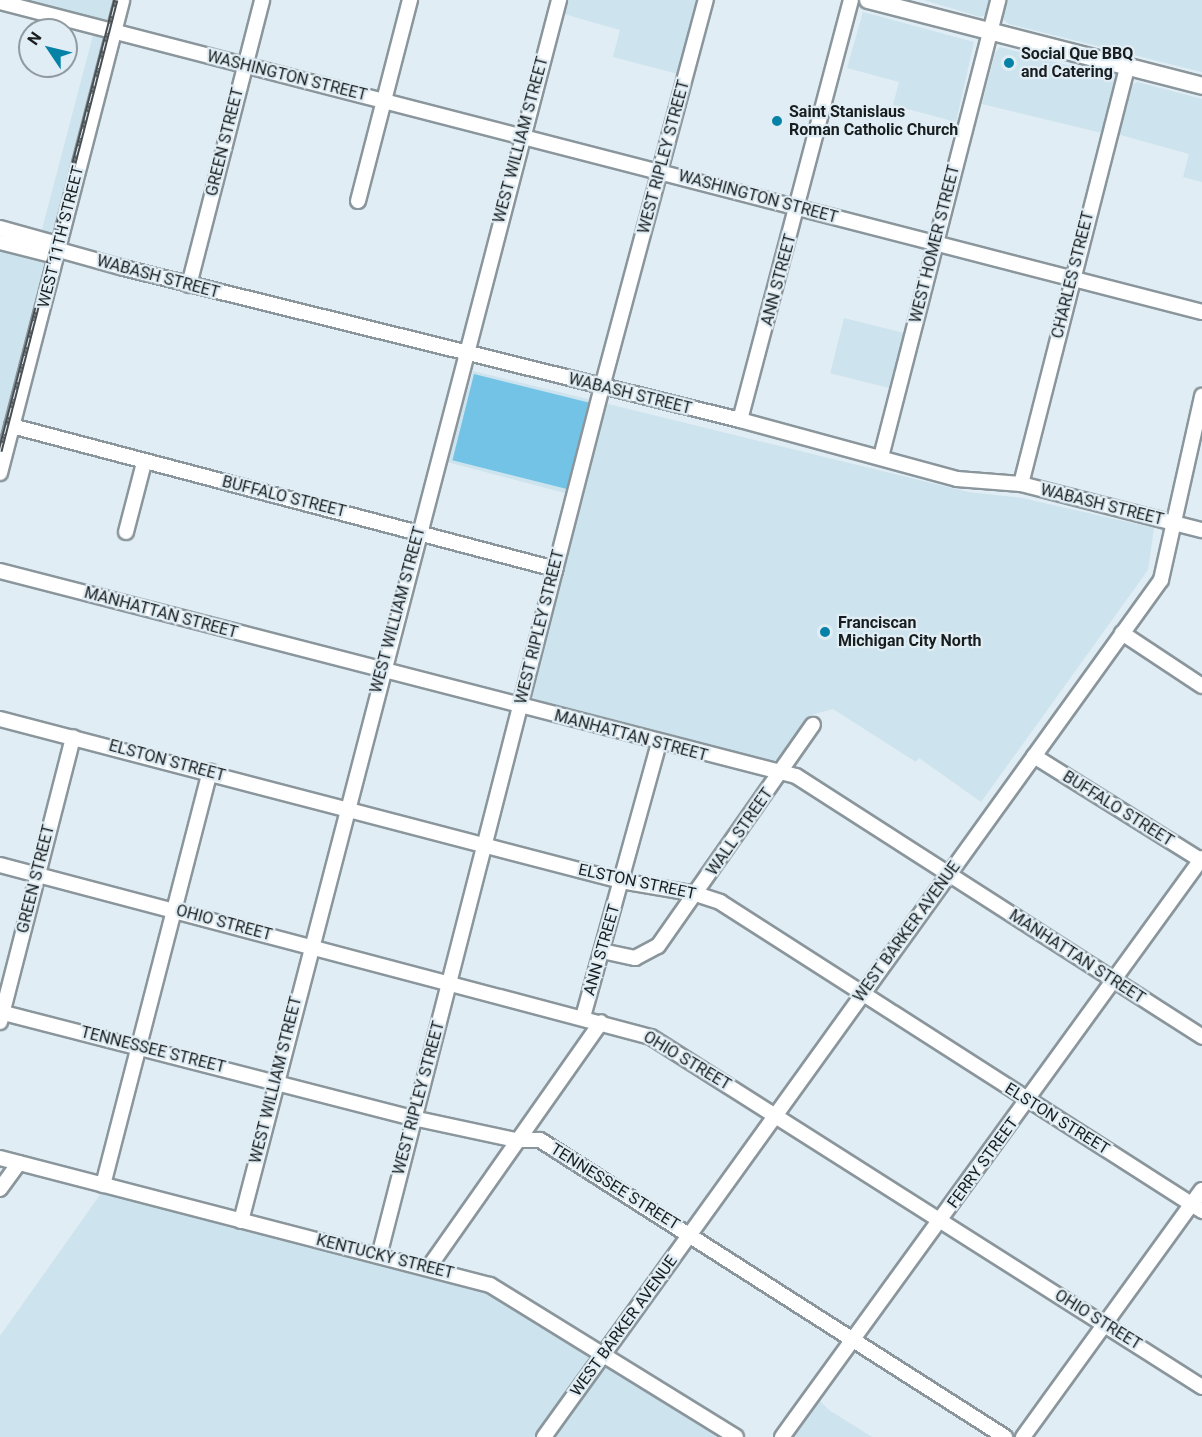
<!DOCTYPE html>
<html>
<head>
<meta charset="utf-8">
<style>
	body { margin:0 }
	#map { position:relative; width:1202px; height:1437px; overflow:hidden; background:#e0edf4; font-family:Roboto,sans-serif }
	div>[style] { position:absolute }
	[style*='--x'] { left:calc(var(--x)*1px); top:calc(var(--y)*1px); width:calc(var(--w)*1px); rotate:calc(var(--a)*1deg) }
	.built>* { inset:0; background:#cde3ed; transform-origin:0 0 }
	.green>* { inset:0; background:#72c3e6; transform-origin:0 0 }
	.roads { filter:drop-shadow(2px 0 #8a969c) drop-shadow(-2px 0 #8a969c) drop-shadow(0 2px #8a969c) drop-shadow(0 -2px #8a969c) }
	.minor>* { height:14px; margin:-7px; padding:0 7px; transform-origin:7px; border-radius:7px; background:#fff }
	.major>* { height:16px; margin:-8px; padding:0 8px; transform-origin:8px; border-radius:8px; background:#fff }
	.rail>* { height:5px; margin-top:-2.5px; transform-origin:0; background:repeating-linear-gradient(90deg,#e0edf4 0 9px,#484f52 0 18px); box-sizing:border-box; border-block:2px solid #484f52 }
	.dots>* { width:16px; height:16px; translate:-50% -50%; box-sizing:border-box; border:3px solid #e0edf4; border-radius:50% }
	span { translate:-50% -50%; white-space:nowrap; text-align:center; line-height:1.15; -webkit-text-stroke:4.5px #e0edf4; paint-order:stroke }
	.poi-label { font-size:16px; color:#181d1f; font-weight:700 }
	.left { translate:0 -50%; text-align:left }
	.street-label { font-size:16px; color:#181d1f }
	.north { position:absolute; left:18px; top:18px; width:60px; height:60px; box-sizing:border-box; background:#e0edf4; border:2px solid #909a9f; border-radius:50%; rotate:305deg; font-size:16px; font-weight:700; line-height:24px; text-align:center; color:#181d1f }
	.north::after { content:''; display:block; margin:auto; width:21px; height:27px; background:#0782a7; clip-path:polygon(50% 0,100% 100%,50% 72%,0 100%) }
</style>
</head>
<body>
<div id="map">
	<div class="built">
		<i style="clip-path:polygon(23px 0,121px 0,0 465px,0 248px,35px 256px,97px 20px)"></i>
		<i style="clip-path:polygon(567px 0,698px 0,678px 74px,613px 57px,620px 30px,564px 14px)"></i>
		<i style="clip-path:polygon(924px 0,989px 0,985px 15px,980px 17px)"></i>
		<i style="clip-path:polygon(1008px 0,1202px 0,1202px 72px,1009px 24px,1003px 19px)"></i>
		<i style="clip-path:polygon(863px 12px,974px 42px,956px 122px,893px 105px,899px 82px,847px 68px)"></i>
		<i style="clip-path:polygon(1000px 47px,1115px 78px,1102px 133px,982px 104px,995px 53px)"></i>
		<i style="clip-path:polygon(1137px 82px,1202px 99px,1202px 182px,1183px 177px,1189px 154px,1117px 134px,1132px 85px)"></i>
		<i style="left:844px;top:318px;width:62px;height:57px;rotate:14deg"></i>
		<i style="clip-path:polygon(473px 371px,968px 492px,1022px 498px,1154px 528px,1148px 570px,981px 802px,919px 758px,916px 762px,833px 709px,811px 715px,781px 760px,772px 761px,534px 699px,530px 694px,580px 497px,447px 462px)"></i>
		<i style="clip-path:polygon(102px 1192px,480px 1291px,515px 1307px,717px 1437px,0 1437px,0 1336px)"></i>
		<i style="clip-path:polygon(818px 1399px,829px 1410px,872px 1437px,791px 1437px)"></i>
	</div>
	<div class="green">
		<i style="left:474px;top:374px;width:118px;height:89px;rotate:14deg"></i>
	</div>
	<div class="roads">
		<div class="minor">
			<i style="--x:0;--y:2;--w:1241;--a:14.46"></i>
			<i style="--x:358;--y:201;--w:208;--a:-75.5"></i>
			<i style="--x:0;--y:228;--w:56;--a:15.5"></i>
			<i style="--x:54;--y:243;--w:9;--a:54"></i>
			<i style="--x:59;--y:250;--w:67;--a:15.5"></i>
			<i style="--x:124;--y:268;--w:634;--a:13.86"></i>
			<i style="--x:740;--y:420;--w:225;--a:15.2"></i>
			<i style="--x:957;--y:479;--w:64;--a:4.5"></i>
			<i style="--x:1021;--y:484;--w:187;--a:14.3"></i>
			<i style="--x:0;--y:242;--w:53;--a:14.3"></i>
			<i style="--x:51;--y:255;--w:9;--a:-32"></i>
			<i style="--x:189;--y:285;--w:294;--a:-75.6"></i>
			<i style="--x:740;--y:420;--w:434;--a:-75.2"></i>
			<i style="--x:12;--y:426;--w:562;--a:14.75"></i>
			<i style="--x:881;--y:457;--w:472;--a:-75.6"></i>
			<i style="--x:0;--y:473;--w:488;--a:-75.5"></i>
			<i style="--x:1021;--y:484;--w:430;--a:-75.7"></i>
			<i style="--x:126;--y:532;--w:71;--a:-75.4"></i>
			<i style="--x:0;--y:571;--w:822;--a:14.44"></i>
			<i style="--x:796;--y:776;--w:483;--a:32.7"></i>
			<i style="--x:1122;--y:633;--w:96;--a:33.5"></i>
			<i style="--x:0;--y:719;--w:642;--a:14.62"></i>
			<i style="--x:621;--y:881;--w:76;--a:9.8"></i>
			<i style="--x:696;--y:894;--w:25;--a:18"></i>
			<i style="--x:720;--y:902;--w:573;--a:32.66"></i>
			<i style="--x:1034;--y:756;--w:198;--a:32"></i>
			<i style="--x:0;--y:865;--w:673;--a:14.8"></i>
			<i style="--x:651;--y:1037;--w:653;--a:32.42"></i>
			<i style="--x:602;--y:951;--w:34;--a:12"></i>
			<i style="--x:635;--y:958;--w:26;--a:-28"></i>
			<i style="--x:658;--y:946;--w:270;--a:-55"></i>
			<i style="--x:0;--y:1012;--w:426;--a:14.4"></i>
			<i style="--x:413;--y:1118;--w:105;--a:12.1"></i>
			<i style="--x:516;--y:1140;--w:24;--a:0"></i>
			<i style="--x:540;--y:1140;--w:552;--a:32.57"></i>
			<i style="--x:583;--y:1017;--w:284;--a:-74.5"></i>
			<i style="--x:0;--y:1022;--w:294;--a:-75.6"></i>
			<i style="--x:0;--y:1158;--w:506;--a:14.53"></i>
			<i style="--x:490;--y:1285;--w:289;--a:31.7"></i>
			<i style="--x:103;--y:1185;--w:427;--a:-75.5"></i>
			<i style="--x:0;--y:1189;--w:32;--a:-54"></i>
			<i style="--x:241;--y:1221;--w:1262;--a:-75.4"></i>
			<i style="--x:379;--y:1256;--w:897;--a:-75.61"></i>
			<i style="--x:602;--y:387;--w:401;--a:-75"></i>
			<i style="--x:429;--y:1267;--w:299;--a:-54.9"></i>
			<i style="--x:544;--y:1437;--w:1056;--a:-54.25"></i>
			<i style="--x:1161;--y:580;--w:189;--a:-77.4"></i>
			<i style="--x:782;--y:1437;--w:715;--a:-54.04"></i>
			<i style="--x:1023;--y:1437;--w:305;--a:-54.1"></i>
		</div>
		<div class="major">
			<i style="--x:868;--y:0;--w:345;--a:14.4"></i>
		</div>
	</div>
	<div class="rail">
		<i style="--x:0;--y:451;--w:466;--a:-75.6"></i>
	</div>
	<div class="dots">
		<i style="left:1009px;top:63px;background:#0782a7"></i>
		<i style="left:777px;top:121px;background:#0782a7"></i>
		<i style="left:825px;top:632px;background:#0782a7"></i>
	</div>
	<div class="poi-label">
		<span class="left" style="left:1021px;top:63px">Social Que BBQ<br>and Catering</span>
		<span class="left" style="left:789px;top:121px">Saint Stanislaus<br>Roman Catholic Church</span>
		<span class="left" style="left:838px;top:632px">Franciscan<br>Michigan City North</span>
	</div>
	<div class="street-label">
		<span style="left:287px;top:76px;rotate:14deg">WASHINGTON STREET</span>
		<span style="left:521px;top:140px;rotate:-75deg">WEST WILLIAM STREET</span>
		<span style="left:225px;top:142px;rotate:-76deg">GREEN STREET</span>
		<span style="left:664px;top:157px;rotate:-75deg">WEST RIPLEY STREET</span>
		<span style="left:758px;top:197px;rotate:15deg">WASHINGTON STREET</span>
		<span style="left:61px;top:237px;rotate:-76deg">WEST 11TH STREET</span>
		<span style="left:935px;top:244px;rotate:-76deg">WEST HOMER STREET</span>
		<span style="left:1073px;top:275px;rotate:-76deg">CHARLES STREET</span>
		<span style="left:158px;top:277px;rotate:15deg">WABASH STREET</span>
		<span style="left:779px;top:280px;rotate:-75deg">ANN STREET</span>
		<span style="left:630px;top:394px;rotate:14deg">WABASH STREET</span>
		<span style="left:284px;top:497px;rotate:14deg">BUFFALO STREET</span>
		<span style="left:1102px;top:505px;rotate:14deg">WABASH STREET</span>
		<span style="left:398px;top:610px;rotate:-75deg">WEST WILLIAM STREET</span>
		<span style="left:161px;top:613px;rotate:15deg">MANHATTAN STREET</span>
		<span style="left:540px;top:627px;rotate:-76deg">WEST RIPLEY STREET</span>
		<span style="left:631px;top:736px;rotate:15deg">MANHATTAN STREET</span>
		<span style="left:167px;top:761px;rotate:15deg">ELSTON STREET</span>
		<span style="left:1118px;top:809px;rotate:32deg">BUFFALO STREET</span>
		<span style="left:740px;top:832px;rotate:-55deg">WALL STREET</span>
		<span style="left:36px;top:879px;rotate:-76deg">GREEN STREET</span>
		<span style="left:637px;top:882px;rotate:12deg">ELSTON STREET</span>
		<span style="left:224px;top:923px;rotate:15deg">OHIO STREET</span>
		<span style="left:907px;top:932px;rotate:-54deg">WEST BARKER AVENUE</span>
		<span style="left:602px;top:950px;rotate:-74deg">ANN STREET</span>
		<span style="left:1077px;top:957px;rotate:33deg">MANHATTAN STREET</span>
		<span style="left:153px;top:1050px;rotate:14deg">TENNESSEE STREET</span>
		<span style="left:687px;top:1061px;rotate:31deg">OHIO STREET</span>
		<span style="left:276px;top:1080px;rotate:-76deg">WEST WILLIAM STREET</span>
		<span style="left:419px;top:1098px;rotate:-75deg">WEST RIPLEY STREET</span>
		<span style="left:1057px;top:1119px;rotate:32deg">ELSTON STREET</span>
		<span style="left:983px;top:1163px;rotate:-54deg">FERRY STREET</span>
		<span style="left:615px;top:1187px;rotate:32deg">TENNESSEE STREET</span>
		<span style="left:385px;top:1257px;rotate:14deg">KENTUCKY STREET</span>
		<span style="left:1098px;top:1320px;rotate:32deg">OHIO STREET</span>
		<span style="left:624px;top:1326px;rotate:-54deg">WEST BARKER AVENUE</span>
	</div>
	<div class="north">N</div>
</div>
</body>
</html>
